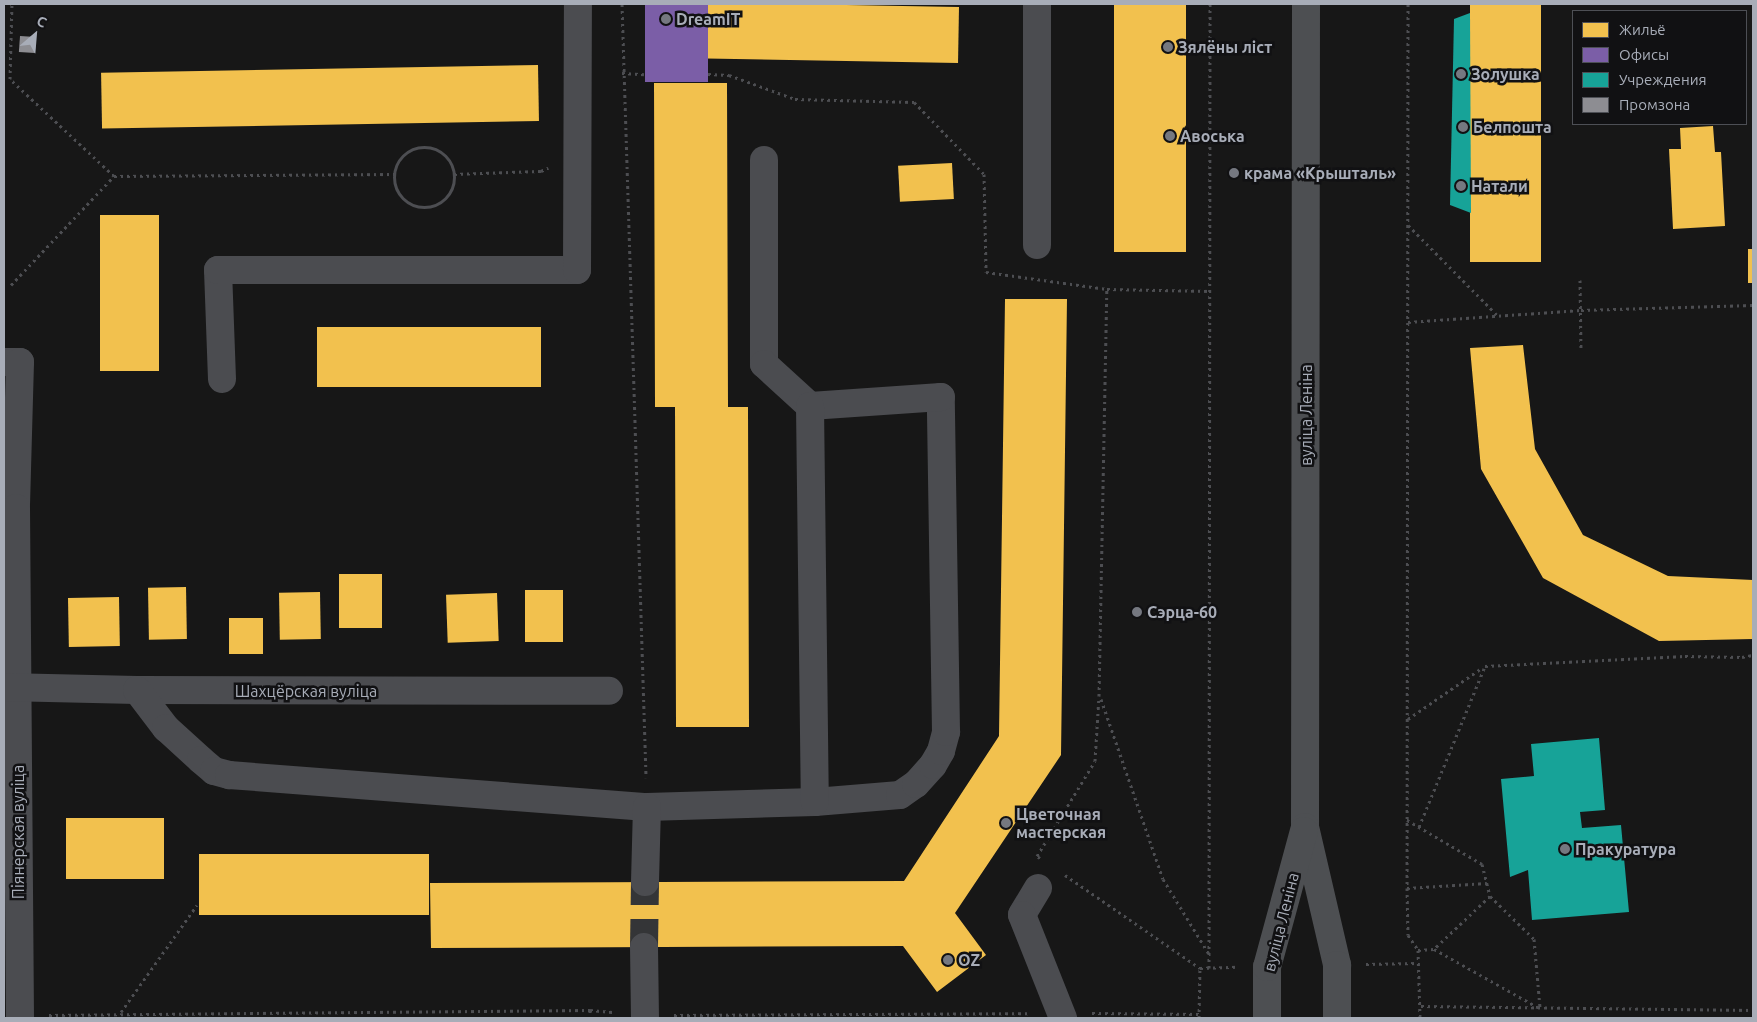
<!DOCTYPE html>
<html>
<head>
<meta charset="utf-8">
<style>
	body { margin:0 }
	#map { position:relative; width:1757px; height:1022px; overflow:hidden; background:#171717; font-family:Ubuntu,sans-serif }
	div>[style] { position:absolute }
	[style*='--x'] { left:calc(var(--x)*1px); top:calc(var(--y)*1px); width:calc(var(--w)*1px); rotate:calc(var(--a)*1deg) }
	.homes>* { inset:0; background:#f2c14e; transform-origin:0 0 }
	.offices>* { inset:0; background:#7b5ea7; transform-origin:0 0 }
	.public>* { inset:0; background:#17a398 }
	.industry>* { inset:0; background:#8d8d92; transform-origin:0 0 }
	.minor-tunnel>* { height:28px; margin-top:-14px; transform-origin:0; background:repeating-linear-gradient(90deg,#343537 0 28px,transparent 0 42px) }
	.path>* { height:3px; margin-top:-1.5px; transform-origin:0; background:repeating-linear-gradient(90deg,#4d4e52 0 2.5px,transparent 0 6.5px) }
	.path>.ring { margin:-1.5px; padding:0; box-sizing:content-box; background:none; border:3px solid #4d4e52; border-radius:50% }
	.minor>* { height:28px; margin:-14px; padding:0 14px; transform-origin:14px; border-radius:14px; background:#4b4c50 }
	.major>* { height:28px; margin:-14px; padding:0 14px; transform-origin:14px; border-radius:14px; background:#4d4f52 }
	.dots>* { width:14px; height:14px; translate:-50% -50%; box-sizing:border-box; border:2px solid #111113; border-radius:50% }
	span { translate:-50% -50%; white-space:nowrap; text-align:center; line-height:1.15; -webkit-text-stroke:5px #111113; paint-order:stroke }
	.poi-label { font-size:16px; color:#a8adb8; font-weight:700 }
	.left { translate:0 -50%; text-align:left }
	.street-label { font-size:16px; color:#a8adb8 }
	.frame { position:absolute; inset:0; border:5px solid #a8adb8; pointer-events:none }
	.legend { position:absolute; left:1572px; top:10px; width:175px; height:115px; box-sizing:border-box; background:#111113; border:1px solid #4d4f55; margin:0; padding:6px 9px; list-style:none; font-size:15px; color:#a8adb8 }
	.legend li { display:flex; align-items:center; gap:10px; height:25px }
	.legend b { width:25px; border:1px solid #4d4f55 }
	.north { position:absolute; left:10px; top:10px; width:50px; height:50px; -webkit-text-stroke:4px #111113; paint-order:stroke; rotate:27deg; font-size:14px; font-weight:700; line-height:20px; text-align:center; color:#a8adb8 }
	.north::after { content:''; display:block; margin:auto; width:18px; height:22px; background:#a8adb8; clip-path:polygon(50% 0,100% 100%,50% 72%,0 100%) }
</style>
</head>
<body>
<div id="map">
	<div class="homes">
		<i style="left:1114px;top:4px;width:72px;height:248px"></i>
		<i style="left:1470px;top:4px;width:71px;height:258px"></i>
		<i style="left:959px;top:7px;width:56px;height:251px;rotate:91deg"></i>
		<i style="left:538px;top:65px;width:56px;height:437px;rotate:89deg"></i>
		<i style="clip-path:polygon(654px 83px,727px 83px,728px 407px,748px 407px,749px 727px,676px 727px,675px 407px,655px 407px)"></i>
		<i style="clip-path:polygon(1713px 126px,1715px 152px,1721px 152px,1725px 226px,1673px 229px,1669px 149px,1681px 149px,1680px 128px)"></i>
		<i style="left:952px;top:163px;width:36px;height:54px;rotate:87deg"></i>
		<i style="left:159px;top:215px;width:156px;height:59px;rotate:90deg"></i>
		<i style="left:1748px;top:249px;width:5px;height:34px"></i>
		<i style="clip-path:polygon(1005px 299px,1067px 299px,1061px 755px,955px 913px,986px 955px,937px 992px,903px 946px,431px 948px,430px 883px,904px 881px,999px 736px)"></i>
		<i style="left:317px;top:327px;width:224px;height:60px"></i>
		<i style="clip-path:polygon(1523px 345px,1535px 449px,1583px 535px,1668px 576px,1753px 580px,1753px 639px,1659px 641px,1543px 578px,1481px 469px,1470px 348px)"></i>
		<i style="left:339px;top:574px;width:43px;height:54px"></i>
		<i style="left:186px;top:587px;width:52px;height:38px;rotate:89deg"></i>
		<i style="left:525px;top:590px;width:38px;height:52px"></i>
		<i style="left:320px;top:592px;width:47px;height:41px;rotate:89deg"></i>
		<i style="left:497px;top:593px;width:48px;height:51px;rotate:88deg"></i>
		<i style="left:119px;top:597px;width:49px;height:51px;rotate:89deg"></i>
		<i style="left:229px;top:618px;width:34px;height:36px"></i>
		<i style="left:66px;top:818px;width:98px;height:61px"></i>
		<i style="left:199px;top:854px;width:230px;height:61px"></i>
	</div>
	<div class="offices">
		<i style="left:645px;top:4px;width:63px;height:78px"></i>
	</div>
	<div class="public">
		<i style="clip-path:polygon(1470px 13px,1471px 213px,1450px 205px,1454px 19px)"></i>
		<i style="clip-path:polygon(1599px 738px,1605px 810px,1580px 812px,1582px 828px,1621px 825px,1629px 912px,1532px 920px,1528px 870px,1510px 877px,1501px 779px,1534px 776px,1531px 744px)"></i>
	</div>
	<div class="industry">
		<i style="left:20px;top:36px;width:16px;height:16px;rotate:4deg"></i>
	</div>
	<div class="minor-tunnel">
		<i style="--x:644;--y:947;--w:65;--a:-89.1"></i>
	</div>
	<div class="path">
		<i style="--x:622;--y:4;--w:774;--a:88.22"></i>
		<i style="--x:1408;--y:4;--w:884;--a:90.06"></i>
		<i style="--x:1407;--y:888;--w:47;--a:88.8"></i>
		<i style="--x:1408;--y:935;--w:18;--a:56"></i>
		<i style="--x:1418;--y:950;--w:68;--a:88.3"></i>
		<i style="--x:622;--y:73;--w:22;--a:3"></i>
		<i style="--x:708;--y:74;--w:21;--a:3"></i>
		<i style="--x:729;--y:75;--w:70;--a:20"></i>
		<i style="--x:795;--y:99;--w:119;--a:1.4"></i>
		<i style="--x:914;--y:102;--w:100;--a:45.8"></i>
		<i style="--x:984;--y:174;--w:98;--a:88.8"></i>
		<i style="--x:986;--y:272;--w:122;--a:8"></i>
		<i style="--x:1107;--y:289;--w:103;--a:1.1"></i>
		<i class="ring" style="left:394px;top:147px;width:57px;height:57px"></i>
		<i style="--x:454;--y:174;--w:87;--a:-2"></i>
		<i style="--x:541;--y:171;--w:8;--a:-23"></i>
		<i style="--x:114;--y:176;--w:281;--a:-0.4"></i>
		<i style="--x:1408;--y:225;--w:127;--a:45.3"></i>
		<i style="--x:1580;--y:280;--w:70;--a:89.2"></i>
		<i style="--x:11;--y:285;--w:150;--a:-46.6"></i>
		<i style="--x:114;--y:176;--w:142;--a:-137"></i>
		<i style="--x:10;--y:79;--w:75;--a:-88.5"></i>
		<i style="--x:1408;--y:322;--w:173;--a:-4"></i>
		<i style="--x:1581;--y:310;--w:172;--a:-1.7"></i>
		<i style="--x:1101;--y:699;--w:190;--a:71"></i>
		<i style="--x:1163;--y:879;--w:88;--a:58.5"></i>
		<i style="--x:1408;--y:719;--w:91;--a:-34.7"></i>
		<i style="--x:1407;--y:820;--w:87;--a:30.4"></i>
		<i style="--x:1482;--y:864;--w:33;--a:76"></i>
		<i style="--x:1490;--y:896;--w:77;--a:136.6"></i>
		<i style="--x:1419;--y:827;--w:174;--a:-67.7"></i>
		<i style="--x:1485;--y:666;--w:200;--a:-2.9"></i>
		<i style="--x:1685;--y:656;--w:57;--a:1"></i>
		<i style="--x:1742;--y:657;--w:11;--a:-10"></i>
		<i style="--x:1040;--y:858;--w:4;--a:-146"></i>
		<i style="--x:1037;--y:856;--w:111;--a:-58.6"></i>
		<i style="--x:1095;--y:761;--w:65;--a:-86.5"></i>
		<i style="--x:1099;--y:696;--w:407;--a:-88.9"></i>
		<i style="--x:1065;--y:875;--w:164;--a:34.6"></i>
		<i style="--x:1200;--y:968;--w:38;--a:-2"></i>
		<i style="--x:1407;--y:888;--w:80;--a:-3.6"></i>
		<i style="--x:1490;--y:896;--w:62;--a:44.3"></i>
		<i style="--x:1534;--y:939;--w:69;--a:85"></i>
		<i style="--x:1418;--y:950;--w:16;--a:-4"></i>
		<i style="--x:1434;--y:949;--w:120;--a:29.3"></i>
		<i style="--x:1366;--y:964;--w:52;--a:-1.1"></i>
		<i style="--x:1209;--y:968;--w:964;--a:-89.94"></i>
		<i style="--x:1421;--y:1006;--w:332;--a:0.7"></i>
		<i style="--x:590;--y:1010;--w:8;--a:90"></i>
		<i style="--x:121;--y:1012;--w:131;--a:-54.6"></i>
		<i style="--x:1092;--y:1013;--w:107;--a:0.5"></i>
		<i style="--x:49;--y:1015;--w:541;--a:-0.53"></i>
		<i style="--x:590;--y:1010;--w:25;--a:5"></i>
		<i style="--x:674;--y:1015;--w:356;--a:-0.3"></i>
		<i style="--x:1199;--y:1018;--w:50;--a:-88.9"></i>
	</div>
	<div class="minor">
		<i style="--x:764;--y:160;--w:204;--a:90"></i>
		<i style="--x:764;--y:364;--w:62;--a:42.4"></i>
		<i style="--x:1037;--y:245;--w:241;--a:-90"></i>
		<i style="--x:4;--y:362;--w:16;--a:0"></i>
		<i style="--x:20;--y:362;--w:146;--a:91.6"></i>
		<i style="--x:16;--y:508;--w:510;--a:89.55"></i>
		<i style="--x:222;--y:379;--w:109;--a:-92.1"></i>
		<i style="--x:218;--y:270;--w:359;--a:0"></i>
		<i style="--x:577;--y:270;--w:266;--a:-89.8"></i>
		<i style="--x:4;--y:687;--w:133;--a:1.3"></i>
		<i style="--x:137;--y:690;--w:472;--a:0.1"></i>
		<i style="--x:137;--y:690;--w:48;--a:52.7"></i>
		<i style="--x:166;--y:728;--w:47;--a:42.4"></i>
		<i style="--x:201;--y:760;--w:17;--a:40"></i>
		<i style="--x:214;--y:771;--w:16;--a:15"></i>
		<i style="--x:229;--y:775;--w:419;--a:4.4"></i>
		<i style="--x:647;--y:807;--w:168;--a:-1.7"></i>
		<i style="--x:815;--y:802;--w:85;--a:-4.7"></i>
		<i style="--x:900;--y:795;--w:19;--a:-35"></i>
		<i style="--x:916;--y:784;--w:25;--a:-48"></i>
		<i style="--x:933;--y:765;--w:16;--a:-60"></i>
		<i style="--x:941;--y:751;--w:20;--a:-75"></i>
		<i style="--x:946;--y:732;--w:335;--a:-90.9"></i>
		<i style="--x:941;--y:397;--w:131;--a:176.1"></i>
		<i style="--x:810;--y:406;--w:396;--a:89.3"></i>
		<i style="--x:645;--y:882;--w:75;--a:-88.5"></i>
		<i style="--x:1038;--y:888;--w:31;--a:121"></i>
		<i style="--x:1022;--y:915;--w:111;--a:68.3"></i>
		<i style="--x:644;--y:947;--w:71;--a:89.2"></i>
	</div>
	<div class="major">
		<i style="--x:1306;--y:4;--w:823;--a:90.07"></i>
		<i style="--x:1305;--y:827;--w:142;--a:76.9"></i>
		<i style="--x:1337;--y:965;--w:53;--a:90"></i>
		<i style="--x:1267;--y:1018;--w:51;--a:-90"></i>
		<i style="--x:1267;--y:967;--w:141;--a:-74.8"></i>
	</div>
	<div class="dots">
		<i style="left:666px;top:19px;background:#757880"></i>
		<i style="left:1168px;top:47px;background:#757880"></i>
		<i style="left:1461px;top:74px;background:#757880"></i>
		<i style="left:1463px;top:127px;background:#757880"></i>
		<i style="left:1170px;top:136px;background:#757880"></i>
		<i style="left:1234px;top:173px;background:#757880"></i>
		<i style="left:1461px;top:186px;background:#757880"></i>
		<i style="left:1137px;top:612px;background:#757880"></i>
		<i style="left:1006px;top:823px;background:#757880"></i>
		<i style="left:1565px;top:849px;background:#757880"></i>
		<i style="left:948px;top:960px;background:#757880"></i>
	</div>
	<div class="poi-label">
		<span class="left" style="left:676px;top:19px">DreamIT</span>
		<span class="left" style="left:1178px;top:47px">Зялёны ліст</span>
		<span class="left" style="left:1471px;top:74px">Золушка</span>
		<span class="left" style="left:1473px;top:127px">Белпошта</span>
		<span class="left" style="left:1180px;top:136px">Авоська</span>
		<span class="left" style="left:1244px;top:173px">крама «Крышталь»</span>
		<span class="left" style="left:1471px;top:186px">Натали</span>
		<span class="left" style="left:1147px;top:612px">Сэрца-60</span>
		<span class="left" style="left:1016px;top:823px">Цветочная<br>мастерская</span>
		<span class="left" style="left:1575px;top:849px">Пракуратура</span>
		<span class="left" style="left:958px;top:960px">OZ</span>
	</div>
	<div class="street-label">
		<span style="left:1306px;top:415px;rotate:-90deg">вуліца Леніна</span>
		<span style="left:306px;top:691px">Шахцёрская вуліца</span>
		<span style="left:18px;top:832px;rotate:-90deg">Піянерская вуліца</span>
		<span style="left:1281px;top:922px;rotate:-76deg">вуліца Леніна</span>
	</div>
	<div class="frame"></div>
	<ul class="legend">
	<li><b style="height:14px;background:#f2c14e"></b>Жильё</li>
	<li><b style="height:14px;background:#7b5ea7"></b>Офисы</li>
	<li><b style="height:14px;background:#17a398"></b>Учреждения</li>
	<li><b style="height:14px;background:#8d8d92"></b>Промзона</li>
	</ul>
	<div class="north">С</div>
</div>
</body>
</html>
